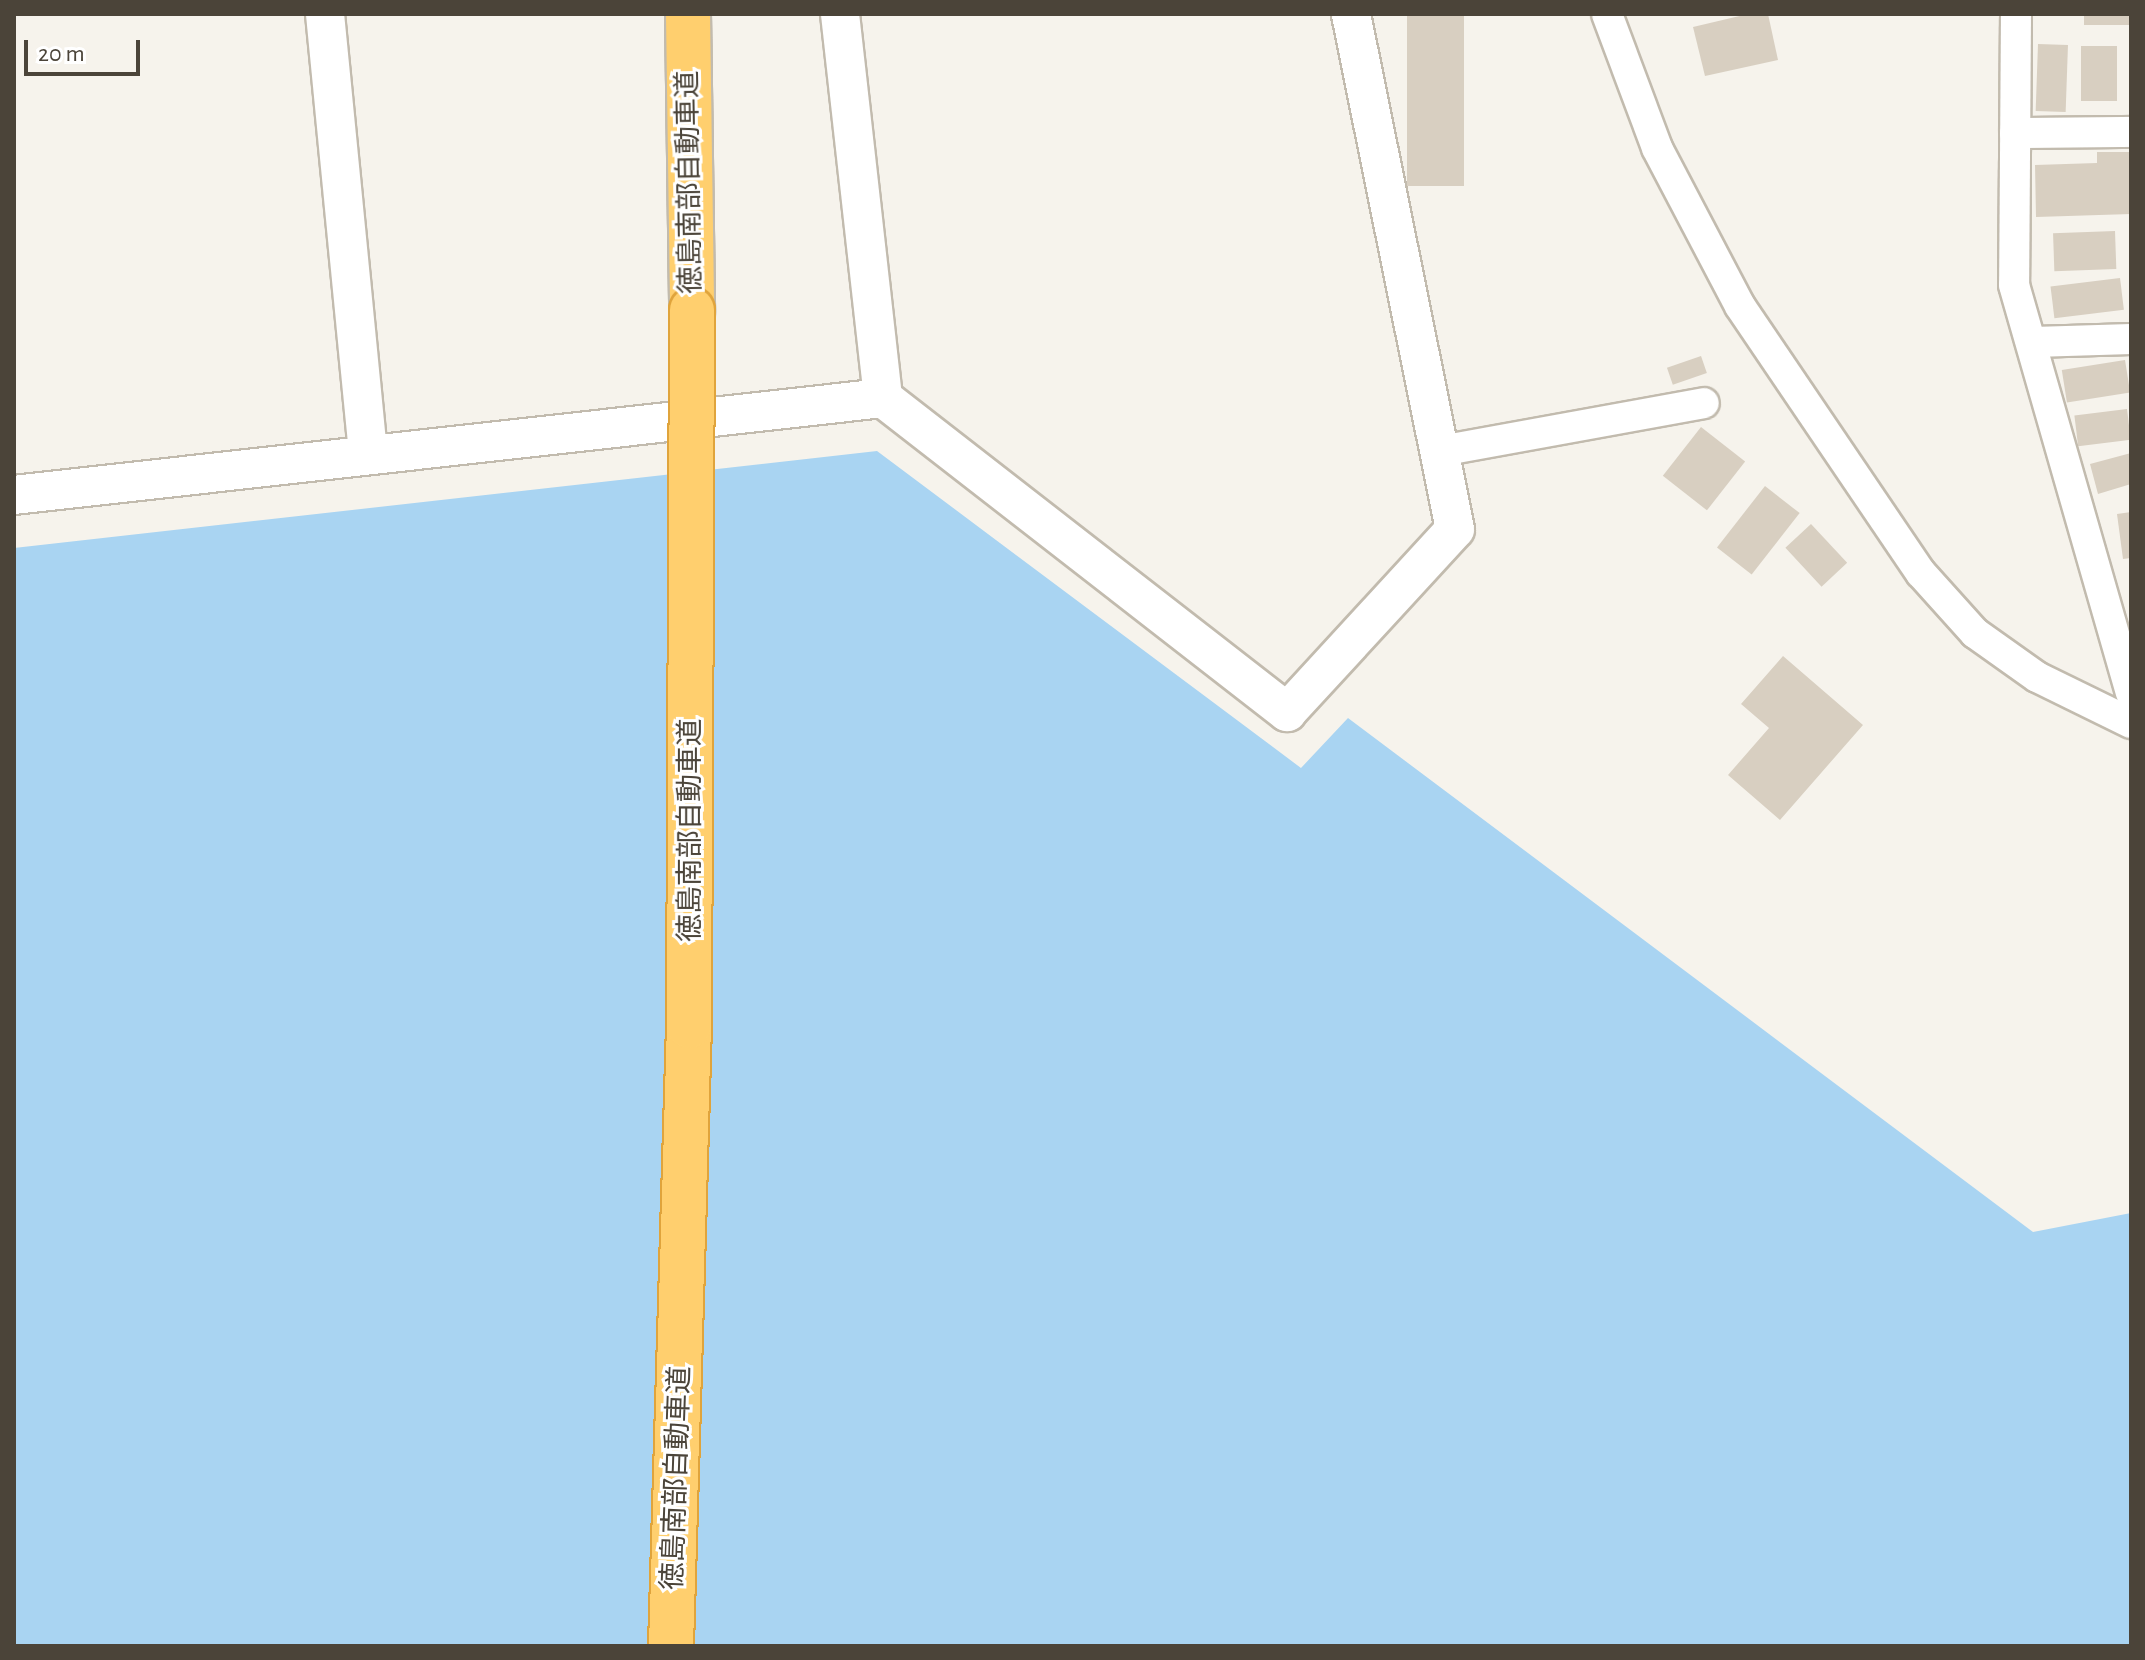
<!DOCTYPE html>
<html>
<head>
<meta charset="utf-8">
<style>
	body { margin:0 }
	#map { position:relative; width:2145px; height:1660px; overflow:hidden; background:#f6f3ec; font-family:"Alegreya Sans","Noto Sans JP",sans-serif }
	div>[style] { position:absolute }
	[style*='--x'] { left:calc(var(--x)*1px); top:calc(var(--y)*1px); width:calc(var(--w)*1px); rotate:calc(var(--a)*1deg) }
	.water>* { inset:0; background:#a9d4f2 }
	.building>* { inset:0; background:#d8cfc1; transform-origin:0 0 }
	.roads { filter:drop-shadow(2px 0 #c2bbae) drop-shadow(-2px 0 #c2bbae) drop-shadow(0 2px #c2bbae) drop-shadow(0 -2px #c2bbae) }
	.minor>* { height:30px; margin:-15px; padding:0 15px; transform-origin:15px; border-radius:15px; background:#fff }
	.tertiary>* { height:38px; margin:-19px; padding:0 19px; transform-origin:19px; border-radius:19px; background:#fff }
	.motorway>* { height:44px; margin:-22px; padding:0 22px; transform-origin:22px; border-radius:22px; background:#ffcf6e }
	.bridges { filter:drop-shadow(2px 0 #e0a43c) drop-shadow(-2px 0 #e0a43c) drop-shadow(0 2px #e0a43c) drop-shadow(0 -2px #e0a43c) }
	.motorway-bridge>* { height:44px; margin:-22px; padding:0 22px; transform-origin:22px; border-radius:22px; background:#ffcf6e }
	span { translate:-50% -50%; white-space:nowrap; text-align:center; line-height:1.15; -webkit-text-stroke:6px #fff; paint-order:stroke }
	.street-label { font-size:28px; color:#4b4439 }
	.frame { position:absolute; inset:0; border:16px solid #4b4439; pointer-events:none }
	.scale { position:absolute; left:24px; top:40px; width:116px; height:36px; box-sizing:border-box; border:4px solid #4b4439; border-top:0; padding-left:10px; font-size:24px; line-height:28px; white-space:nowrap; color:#4b4439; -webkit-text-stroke:6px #fff; paint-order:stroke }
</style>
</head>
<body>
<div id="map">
	<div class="water">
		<i style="clip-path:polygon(877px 451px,1301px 768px,1348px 718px,2033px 1232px,2131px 1213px,2131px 1646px,14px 1646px,14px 548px)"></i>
	</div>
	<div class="building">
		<i style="left:1407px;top:14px;width:57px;height:172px"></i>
		<i style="clip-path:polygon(1748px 14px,1768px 14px,1778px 60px,1705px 76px,1693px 27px)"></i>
		<i style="left:2084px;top:14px;width:46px;height:11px"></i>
		<i style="left:2038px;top:44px;width:30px;height:67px;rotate:2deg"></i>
		<i style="left:2117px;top:46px;width:55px;height:36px;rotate:90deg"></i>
		<i style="clip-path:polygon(2097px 152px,2131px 152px,2131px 214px,2036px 217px,2035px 165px,2097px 163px)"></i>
		<i style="left:2115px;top:231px;width:38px;height:62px;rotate:88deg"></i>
		<i style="left:2120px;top:278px;width:32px;height:70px;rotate:83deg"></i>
		<i style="left:1701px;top:356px;width:18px;height:36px;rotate:71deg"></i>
		<i style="left:2125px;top:360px;width:33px;height:64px;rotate:81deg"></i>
		<i style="left:2127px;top:409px;width:31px;height:53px;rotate:83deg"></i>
		<i style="left:1701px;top:427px;width:56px;height:62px;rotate:38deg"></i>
		<i style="clip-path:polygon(2131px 453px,2131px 484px,2098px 494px,2090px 464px)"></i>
		<i style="left:1765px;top:486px;width:44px;height:78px;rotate:38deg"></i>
		<i style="clip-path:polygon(2131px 512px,2131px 558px,2123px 559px,2117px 514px)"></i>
		<i style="left:1811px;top:524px;width:53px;height:35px;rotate:47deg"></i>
		<i style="clip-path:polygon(1783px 656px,1863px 725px,1780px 820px,1728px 775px,1769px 728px,1741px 704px)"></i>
	</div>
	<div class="roads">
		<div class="minor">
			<i style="--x:1607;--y:14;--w:143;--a:69.5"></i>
			<i style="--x:1657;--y:148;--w:178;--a:62.3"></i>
			<i style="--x:1740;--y:306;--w:323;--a:55.9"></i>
			<i style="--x:1921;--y:573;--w:81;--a:48"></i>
			<i style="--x:1975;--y:633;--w:76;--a:35.4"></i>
			<i style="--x:2037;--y:677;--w:105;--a:26.1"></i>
			<i style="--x:2016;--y:14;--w:271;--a:90.4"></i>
			<i style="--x:2014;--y:285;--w:424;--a:74"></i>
			<i style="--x:2015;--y:133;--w:116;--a:-0.5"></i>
			<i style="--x:2034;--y:342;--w:97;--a:-1.8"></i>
			<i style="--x:1440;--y:451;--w:268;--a:-10.3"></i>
		</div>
		<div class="tertiary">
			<i style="--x:325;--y:14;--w:443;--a:84.4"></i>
			<i style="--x:840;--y:14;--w:386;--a:83.6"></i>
			<i style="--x:14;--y:495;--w:874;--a:-6.37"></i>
			<i style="--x:883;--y:398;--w:512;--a:37.86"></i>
			<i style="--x:1287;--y:712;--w:248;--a:-47.4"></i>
			<i style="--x:1455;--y:529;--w:525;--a:-101.42"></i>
		</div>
		<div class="motorway">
			<i style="--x:688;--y:14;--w:296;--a:89.2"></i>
		</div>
	</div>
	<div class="bridges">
		<div class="motorway-bridge">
			<i style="--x:671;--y:1646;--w:620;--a:-88.34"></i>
			<i style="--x:689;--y:1026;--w:716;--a:-89.76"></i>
		</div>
	</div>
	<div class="street-label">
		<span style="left:690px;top:182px;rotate:-91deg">徳島南部自動車道</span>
		<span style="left:691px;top:830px;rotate:-90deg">徳島南部自動車道</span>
		<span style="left:677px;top:1478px;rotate:-88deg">徳島南部自動車道</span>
	</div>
	<div class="frame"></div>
	<div class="scale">20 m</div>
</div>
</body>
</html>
